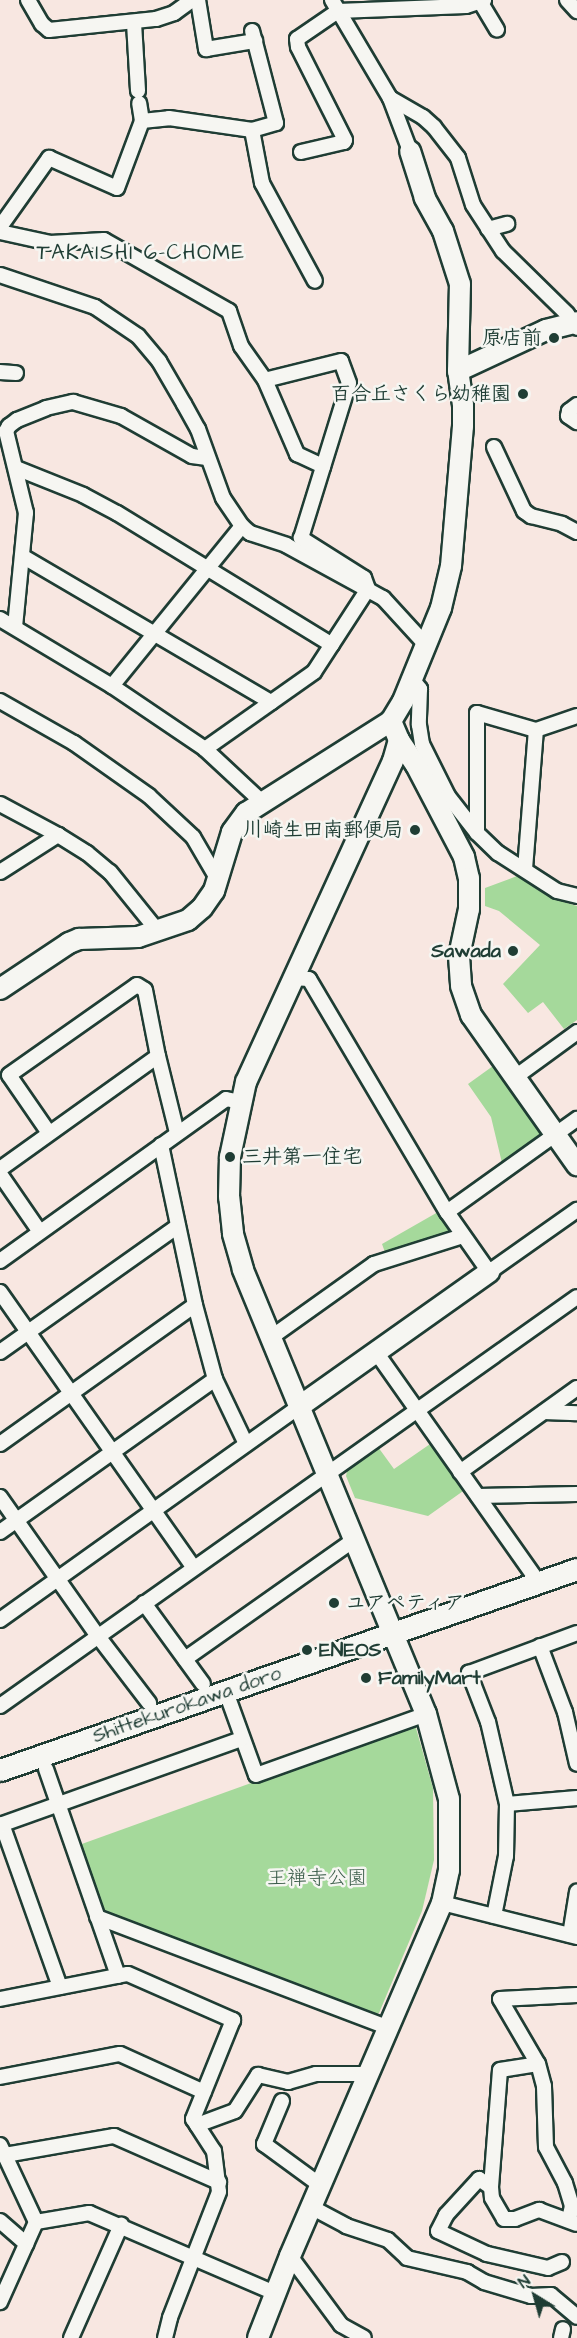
<!DOCTYPE html>
<html>
<head>
<meta charset="utf-8">
<style>
	body { margin:0 }
	#map { position:relative; width:577px; height:2338px; overflow:hidden; background:#f8e7e1; font-family:"Architects Daughter","Klee One",sans-serif }
	div>[style] { position:absolute }
	[style*='--x'] { left:calc(var(--x)*1px); top:calc(var(--y)*1px); width:calc(var(--w)*1px); rotate:calc(var(--a)*1deg) }
	.green>* { inset:0; background:#a5d99b }
	.roads { filter:drop-shadow(2px 0 #1f3d34) drop-shadow(-2px 0 #1f3d34) drop-shadow(0 2px #1f3d34) drop-shadow(0 -2px #1f3d34) }
	.street>* { height:14px; margin:-7px; padding:0 7px; transform-origin:7px; border-radius:7px; background:#f6f6f2 }
	.secondary>* { height:20px; margin:-10px; padding:0 10px; transform-origin:10px; border-radius:10px; background:#f6f6f2 }
	.primary>* { height:21px; margin:-10.5px; padding:0 10.5px; transform-origin:10.5px; border-radius:10.5px; background:#f6f6f2 }
	.dots>* { width:16px; height:16px; translate:-50% -50%; box-sizing:border-box; border:3px solid #f6f6f2; border-radius:50% }
	span { translate:-50% -50%; white-space:nowrap; text-align:center; line-height:1.15; -webkit-text-stroke:5px #f6f6f2; paint-order:stroke }
	.poi-label { font-size:20px; color:#1f3d34; font-weight:700 }
	.right { translate:-100% -50%; text-align:right }
	.left { translate:0 -50%; text-align:left }
	.street-label { font-size:20px; color:#1f3d34 }
	.park-label { font-size:20px; color:#3a5c49 }
	.neighbourhood-label { font-size:21px; color:#1f3d34; letter-spacing:1.5px }
	.north { position:absolute; left:505px; top:2266px; width:60px; height:60px; -webkit-text-stroke:4px #f6f6f2; paint-order:stroke; rotate:323deg; font-size:16px; font-weight:700; line-height:24px; text-align:center; color:#1f3d34 }
	.north::after { content:''; display:block; margin:auto; width:21px; height:27px; background:#1f3d34; clip-path:polygon(50% 0,100% 100%,50% 72%,0 100%) }
</style>
</head>
<body>
<div id="map">
	<div class="green">
		<i style="clip-path:polygon(517px 876px,551px 898px,577px 906px,577px 1020px,564px 1029px,543px 1002px,528px 1013px,503px 984px,540px 945px,499px 911px,485px 906px,485px 888px)"></i>
		<i style="clip-path:polygon(493px 1066px,541px 1133px,502px 1163px,491px 1117px,468px 1084px)"></i>
		<i style="clip-path:polygon(438px 1212px,450px 1233px,386px 1255px,382px 1244px)"></i>
		<i style="clip-path:polygon(433px 1442px,466px 1489px,428px 1516px,355px 1498px,346px 1476px,348px 1467px,378px 1447px,394px 1469px)"></i>
		<i style="clip-path:polygon(412px 1725px,416px 1728px,433px 1788px,434px 1860px,422px 1911px,379px 2013px,371px 2017px,103px 1913px,79px 1845px)"></i>
	</div>
	<div class="roads">
		<div class="street">
			<i style="--x:28;--y:0;--w:28;--a:60"></i>
			<i style="--x:42;--y:24;--w:9;--a:41"></i>
			<i style="--x:49;--y:30;--w:108;--a:-5.9"></i>
			<i style="--x:156;--y:19;--w:19;--a:-18"></i>
			<i style="--x:174;--y:13;--w:22;--a:-36"></i>
			<i style="--x:198;--y:0;--w:50;--a:80.7"></i>
			<i style="--x:206;--y:49;--w:50;--a:-9.3"></i>
			<i style="--x:332;--y:0;--w:114;--a:59.4"></i>
			<i style="--x:390;--y:98;--w:57;--a:69.3"></i>
			<i style="--x:567;--y:0;--w:15;--a:48"></i>
			<i style="--x:481;--y:3;--w:31;--a:59"></i>
			<i style="--x:134;--y:23;--w:68;--a:86.6"></i>
			<i style="--x:390;--y:98;--w:38;--a:30"></i>
			<i style="--x:423;--y:117;--w:15;--a:42"></i>
			<i style="--x:434;--y:127;--w:39;--a:52"></i>
			<i style="--x:458;--y:158;--w:49;--a:72.3"></i>
			<i style="--x:473;--y:205;--w:55;--a:56.9"></i>
			<i style="--x:503;--y:251;--w:90;--a:44.5"></i>
			<i style="--x:567;--y:314;--w:17;--a:54"></i>
			<i style="--x:142;--y:121;--w:27;--a:-6"></i>
			<i style="--x:169;--y:118;--w:84;--a:8.2"></i>
			<i style="--x:252;--y:130;--w:54;--a:79.3"></i>
			<i style="--x:262;--y:183;--w:111;--a:61.6"></i>
			<i style="--x:252;--y:130;--w:25;--a:-16"></i>
			<i style="--x:276;--y:123;--w:95;--a:-104.6"></i>
			<i style="--x:301;--y:152;--w:44;--a:-13.1"></i>
			<i style="--x:344;--y:142;--w:2;--a:-63"></i>
			<i style="--x:345;--y:140;--w:104;--a:-116.8"></i>
			<i style="--x:298;--y:47;--w:8;--a:-97"></i>
			<i style="--x:297;--y:39;--w:50;--a:-34.3"></i>
			<i style="--x:338;--y:11;--w:128;--a:-2.2"></i>
			<i style="--x:466;--y:6;--w:19;--a:-18"></i>
			<i style="--x:0;--y:227;--w:85;--a:-54.6"></i>
			<i style="--x:49;--y:158;--w:74;--a:23.8"></i>
			<i style="--x:117;--y:188;--w:72;--a:-69.5"></i>
			<i style="--x:142;--y:121;--w:18;--a:-99"></i>
			<i style="--x:488;--y:229;--w:20;--a:-15"></i>
			<i style="--x:0;--y:232;--w:51;--a:12.4"></i>
			<i style="--x:50;--y:243;--w:54;--a:-3.2"></i>
			<i style="--x:104;--y:240;--w:144;--a:29.6"></i>
			<i style="--x:229;--y:311;--w:37;--a:71"></i>
			<i style="--x:241;--y:346;--w:42;--a:54.8"></i>
			<i style="--x:265;--y:380;--w:81;--a:66.6"></i>
			<i style="--x:297;--y:454;--w:29;--a:25"></i>
			<i style="--x:0;--y:275;--w:100;--a:18.6"></i>
			<i style="--x:95;--y:307;--w:52;--a:34"></i>
			<i style="--x:138;--y:336;--w:33;--a:50"></i>
			<i style="--x:159;--y:361;--w:50;--a:59.8"></i>
			<i style="--x:184;--y:404;--w:29;--a:61"></i>
			<i style="--x:198;--y:429;--w:73;--a:70.1"></i>
			<i style="--x:223;--y:498;--w:34;--a:56"></i>
			<i style="--x:242;--y:526;--w:11;--a:41"></i>
			<i style="--x:250;--y:533;--w:38;--a:18"></i>
			<i style="--x:286;--y:545;--w:111;--a:28.7"></i>
			<i style="--x:383;--y:598;--w:65;--a:47.5"></i>
			<i style="--x:0;--y:372;--w:16;--a:4"></i>
			<i style="--x:577;--y:405;--w:10;--a:143"></i>
			<i style="--x:569;--y:411;--w:5;--a:101"></i>
			<i style="--x:568;--y:416;--w:11;--a:34"></i>
			<i style="--x:494;--y:447;--w:71;--a:64.9"></i>
			<i style="--x:524;--y:511;--w:9;--a:36"></i>
			<i style="--x:531;--y:516;--w:32;--a:14"></i>
			<i style="--x:562;--y:524;--w:17;--a:28"></i>
			<i style="--x:16;--y:468;--w:72;--a:21.9"></i>
			<i style="--x:83;--y:495;--w:38;--a:28"></i>
			<i style="--x:117;--y:513;--w:252;--a:31.5"></i>
			<i style="--x:22;--y:556;--w:289;--a:30.4"></i>
			<i style="--x:0;--y:619;--w:131;--a:30.9"></i>
			<i style="--x:112;--y:686;--w:112;--a:34.1"></i>
			<i style="--x:205;--y:749;--w:78;--a:42.9"></i>
			<i style="--x:15;--y:627;--w:115;--a:-84.5"></i>
			<i style="--x:26;--y:513;--w:84;--a:-103.7"></i>
			<i style="--x:6;--y:431;--w:6;--a:-59"></i>
			<i style="--x:9;--y:426;--w:10;--a:-37"></i>
			<i style="--x:17;--y:420;--w:31;--a:-22"></i>
			<i style="--x:46;--y:408;--w:28;--a:-13"></i>
			<i style="--x:73;--y:402;--w:50;--a:16.3"></i>
			<i style="--x:121;--y:416;--w:81;--a:29.4"></i>
			<i style="--x:192;--y:456;--w:15;--a:8"></i>
			<i style="--x:412;--y:679;--w:13;--a:51"></i>
			<i style="--x:420;--y:689;--w:36;--a:92"></i>
			<i style="--x:419;--y:725;--w:19;--a:81"></i>
			<i style="--x:422;--y:744;--w:58;--a:63.4"></i>
			<i style="--x:448;--y:796;--w:47;--a:51.9"></i>
			<i style="--x:477;--y:833;--w:29;--a:44"></i>
			<i style="--x:498;--y:853;--w:70;--a:32.8"></i>
			<i style="--x:557;--y:891;--w:21;--a:14"></i>
			<i style="--x:112;--y:686;--w:206;--a:-50.9"></i>
			<i style="--x:0;--y:701;--w:85;--a:29.6"></i>
			<i style="--x:74;--y:743;--w:92;--a:35.2"></i>
			<i style="--x:149;--y:796;--w:60;--a:43"></i>
			<i style="--x:193;--y:837;--w:48;--a:59.7"></i>
			<i style="--x:205;--y:749;--w:133;--a:-35.2"></i>
			<i style="--x:314;--y:672;--w:99;--a:-57"></i>
			<i style="--x:368;--y:589;--w:12;--a:-110"></i>
			<i style="--x:364;--y:578;--w:75;--a:-147.6"></i>
			<i style="--x:301;--y:538;--w:162;--a:-72.8"></i>
			<i style="--x:349;--y:383;--w:23;--a:-110"></i>
			<i style="--x:341;--y:361;--w:78;--a:166"></i>
			<i style="--x:0;--y:804;--w:66;--a:28.1"></i>
			<i style="--x:58;--y:835;--w:34;--a:32"></i>
			<i style="--x:87;--y:853;--w:30;--a:40"></i>
			<i style="--x:110;--y:872;--w:75;--a:51"></i>
			<i style="--x:477;--y:833;--w:120;--a:-90"></i>
			<i style="--x:477;--y:713;--w:61;--a:16.1"></i>
			<i style="--x:536;--y:730;--w:43;--a:-18.9"></i>
			<i style="--x:525;--y:869;--w:139;--a:-85.5"></i>
			<i style="--x:0;--y:872;--w:69;--a:-32.5"></i>
			<i style="--x:293;--y:978;--w:16;--a:4"></i>
			<i style="--x:309;--y:979;--w:271;--a:59.4"></i>
			<i style="--x:447;--y:1212;--w:73;--a:55"></i>
			<i style="--x:489;--y:1272;--w:108;--a:-35.2"></i>
			<i style="--x:514;--y:1078;--w:78;--a:-36.1"></i>
			<i style="--x:49;--y:1133;--w:70;--a:-124.6"></i>
			<i style="--x:9;--y:1075;--w:156;--a:-35.1"></i>
			<i style="--x:137;--y:985;--w:9;--a:32"></i>
			<i style="--x:145;--y:990;--w:67;--a:78.9"></i>
			<i style="--x:158;--y:1056;--w:79;--a:76.1"></i>
			<i style="--x:161;--y:1145;--w:164;--a:78"></i>
			<i style="--x:195;--y:1305;--w:77;--a:74.9"></i>
			<i style="--x:215;--y:1379;--w:72;--a:64.5"></i>
			<i style="--x:0;--y:1169;--w:194;--a:-35.6"></i>
			<i style="--x:0;--y:1174;--w:70;--a:55.4"></i>
			<i style="--x:447;--y:1212;--w:160;--a:-35.6"></i>
			<i style="--x:0;--y:1261;--w:278;--a:-35.6"></i>
			<i style="--x:226;--y:1099;--w:14;--a:12"></i>
			<i style="--x:0;--y:1292;--w:337;--a:54.9"></i>
			<i style="--x:273;--y:1336;--w:124;--a:-35.5"></i>
			<i style="--x:374;--y:1264;--w:93;--a:-17.5"></i>
			<i style="--x:0;--y:1352;--w:218;--a:-35.3"></i>
			<i style="--x:376;--y:1352;--w:281;--a:54.8"></i>
			<i style="--x:544;--y:1412;--w:33;--a:2"></i>
			<i style="--x:0;--y:1444;--w:239;--a:-35.5"></i>
			<i style="--x:460;--y:1472;--w:144;--a:-35.7"></i>
			<i style="--x:478;--y:1496;--w:99;--a:-1.2"></i>
			<i style="--x:0;--y:1497;--w:169;--a:54.9"></i>
			<i style="--x:97;--y:1635;--w:86;--a:52.6"></i>
			<i style="--x:0;--y:1532;--w:264;--a:-35.4"></i>
			<i style="--x:144;--y:1603;--w:100;--a:53.9"></i>
			<i style="--x:0;--y:1620;--w:369;--a:-35.5"></i>
			<i style="--x:540;--y:1646;--w:71;--a:69.3"></i>
			<i style="--x:565;--y:1712;--w:53;--a:77"></i>
			<i style="--x:185;--y:1659;--w:207;--a:-35.2"></i>
			<i style="--x:226;--y:1692;--w:88;--a:70.1"></i>
			<i style="--x:256;--y:1775;--w:181;--a:-19.7"></i>
			<i style="--x:0;--y:1706;--w:707;--a:-35.33"></i>
			<i style="--x:46;--y:1769;--w:219;--a:70.8"></i>
			<i style="--x:507;--y:1804;--w:70;--a:-4.9"></i>
			<i style="--x:2;--y:1824;--w:173;--a:70.4"></i>
			<i style="--x:0;--y:1825;--w:257;--a:-19.6"></i>
			<i style="--x:442;--y:1903;--w:139;--a:14.1"></i>
			<i style="--x:494;--y:1916;--w:61;--a:-78.7"></i>
			<i style="--x:506;--y:1856;--w:52;--a:-88.9"></i>
			<i style="--x:507;--y:1804;--w:84;--a:-103"></i>
			<i style="--x:488;--y:1722;--w:53;--a:-111.2"></i>
			<i style="--x:469;--y:1673;--w:115;--a:-20.3"></i>
			<i style="--x:97;--y:1917;--w:312;--a:20.8"></i>
			<i style="--x:570;--y:1935;--w:44;--a:-80.8"></i>
			<i style="--x:0;--y:1999;--w:130;--a:-11.1"></i>
			<i style="--x:128;--y:1974;--w:115;--a:23.7"></i>
			<i style="--x:233;--y:2020;--w:107;--a:112"></i>
			<i style="--x:193;--y:2119;--w:38;--a:57"></i>
			<i style="--x:214;--y:2151;--w:41;--a:83"></i>
			<i style="--x:219;--y:2192;--w:135;--a:111.3"></i>
			<i style="--x:170;--y:2318;--w:21;--a:104"></i>
			<i style="--x:0;--y:2077;--w:122;--a:-10.9"></i>
			<i style="--x:120;--y:2054;--w:92;--a:24.3"></i>
			<i style="--x:282;--y:2101;--w:47;--a:112.7"></i>
			<i style="--x:264;--y:2144;--w:69;--a:36.2"></i>
			<i style="--x:197;--y:2125;--w:40;--a:-20.2"></i>
			<i style="--x:235;--y:2111;--w:43;--a:-57.4"></i>
			<i style="--x:258;--y:2075;--w:31;--a:13"></i>
			<i style="--x:288;--y:2082;--w:29;--a:-16"></i>
			<i style="--x:316;--y:2074;--w:52;--a:0"></i>
			<i style="--x:0;--y:2145;--w:85;--a:64.9"></i>
			<i style="--x:36;--y:2222;--w:88;--a:114.2"></i>
			<i style="--x:5;--y:2155;--w:111;--a:-9.9"></i>
			<i style="--x:114;--y:2136;--w:115;--a:23.7"></i>
			<i style="--x:491;--y:2187;--w:117;--a:-85.6"></i>
			<i style="--x:500;--y:2070;--w:38;--a:-9"></i>
			<i style="--x:311;--y:2207;--w:40;--a:28"></i>
			<i style="--x:346;--y:2226;--w:44;--a:18.4"></i>
			<i style="--x:388;--y:2240;--w:26;--a:43"></i>
			<i style="--x:407;--y:2258;--w:62;--a:13.1"></i>
			<i style="--x:467;--y:2272;--w:20;--a:30"></i>
			<i style="--x:484;--y:2282;--w:49;--a:16.6"></i>
			<i style="--x:531;--y:2296;--w:20;--a:-3"></i>
			<i style="--x:551;--y:2295;--w:34;--a:40"></i>
			<i style="--x:569;--y:2219;--w:13;--a:-77"></i>
			<i style="--x:572;--y:2206;--w:24;--a:-107"></i>
			<i style="--x:565;--y:2183;--w:41;--a:-117.8"></i>
			<i style="--x:546;--y:2147;--w:61;--a:-91.9"></i>
			<i style="--x:544;--y:2086;--w:23;--a:-105"></i>
			<i style="--x:538;--y:2064;--w:75;--a:-120.3"></i>
			<i style="--x:500;--y:1999;--w:77;--a:-3"></i>
			<i style="--x:0;--y:2221;--w:35;--a:41"></i>
			<i style="--x:36;--y:2222;--w:54;--a:-9.6"></i>
			<i style="--x:89;--y:2213;--w:202;--a:23.3"></i>
			<i style="--x:290;--y:2256;--w:86;--a:53.5"></i>
			<i style="--x:341;--y:2325;--w:26;--a:29"></i>
			<i style="--x:562;--y:2262;--w:15;--a:157"></i>
			<i style="--x:548;--y:2268;--w:63;--a:-167.1"></i>
			<i style="--x:487;--y:2254;--w:54;--a:-154.9"></i>
			<i style="--x:438;--y:2231;--w:18;--a:-63"></i>
			<i style="--x:446;--y:2215;--w:49;--a:-47.5"></i>
			<i style="--x:479;--y:2179;--w:14;--a:34"></i>
			<i style="--x:491;--y:2187;--w:11;--a:85"></i>
			<i style="--x:492;--y:2198;--w:24;--a:60"></i>
			<i style="--x:504;--y:2219;--w:11;--a:0"></i>
			<i style="--x:515;--y:2219;--w:26;--a:-21"></i>
			<i style="--x:539;--y:2210;--w:40;--a:20.2"></i>
			<i style="--x:71;--y:2338;--w:124;--a:-66.1"></i>
			<i style="--x:561;--y:2338;--w:9;--a:-77"></i>
		</div>
		<div class="secondary">
			<i style="--x:458;--y:371;--w:97;--a:-25"></i>
			<i style="--x:546;--y:330;--w:32;--a:-14"></i>
			<i style="--x:399;--y:740;--w:30;--a:56"></i>
			<i style="--x:416;--y:765;--w:104;--a:62.4"></i>
			<i style="--x:464;--y:857;--w:22;--a:77"></i>
			<i style="--x:469;--y:878;--w:31;--a:90"></i>
			<i style="--x:469;--y:909;--w:48;--a:102"></i>
			<i style="--x:459;--y:956;--w:30;--a:86"></i>
			<i style="--x:461;--y:986;--w:31;--a:71"></i>
			<i style="--x:471;--y:1015;--w:184;--a:54.8"></i>
			<i style="--x:0;--y:989;--w:83;--a:-33.7"></i>
			<i style="--x:69;--y:943;--w:11;--a:-22"></i>
			<i style="--x:79;--y:939;--w:59;--a:-1.9"></i>
			<i style="--x:138;--y:937;--w:53;--a:-18.8"></i>
			<i style="--x:188;--y:920;--w:18;--a:-41"></i>
			<i style="--x:202;--y:908;--w:21;--a:-55"></i>
			<i style="--x:214;--y:891;--w:62;--a:-73"></i>
			<i style="--x:232;--y:832;--w:24;--a:-54"></i>
			<i style="--x:246;--y:813;--w:172;--a:-32.4"></i>
			<i style="--x:391;--y:721;--w:23;--a:-59"></i>
			<i style="--x:403;--y:701;--w:100;--a:-67.8"></i>
			<i style="--x:441;--y:608;--w:43;--a:-76.6"></i>
			<i style="--x:451;--y:566;--w:141;--a:-85.1"></i>
			<i style="--x:463;--y:426;--w:21;--a:-90"></i>
			<i style="--x:463;--y:405;--w:34;--a:-98"></i>
			<i style="--x:458;--y:371;--w:87;--a:-88.7"></i>
			<i style="--x:460;--y:284;--w:56;--a:-107.8"></i>
			<i style="--x:443;--y:231;--w:38;--a:-119"></i>
			<i style="--x:425;--y:198;--w:49;--a:-107.7"></i>
			<i style="--x:300;--y:1406;--w:232;--a:-35.3"></i>
			<i style="--x:258;--y:2338;--w:88;--a:-68.7"></i>
			<i style="--x:290;--y:2256;--w:384;--a:-66.7"></i>
			<i style="--x:442;--y:1903;--w:34;--a:-78"></i>
			<i style="--x:449;--y:1870;--w:71;--a:-90"></i>
			<i style="--x:449;--y:1799;--w:88;--a:-105.1"></i>
			<i style="--x:426;--y:1714;--w:481;--a:-112.4"></i>
			<i style="--x:243;--y:1269;--w:37;--a:-106"></i>
			<i style="--x:233;--y:1233;--w:36;--a:-96"></i>
			<i style="--x:229;--y:1197;--w:40;--a:-88.6"></i>
			<i style="--x:230;--y:1157;--w:77;--a:-78"></i>
			<i style="--x:246;--y:1082;--w:353;--a:-65.4"></i>
			<i style="--x:393;--y:761;--w:22;--a:-74"></i>
			<i style="--x:399;--y:740;--w:21;--a:-113"></i>
		</div>
		<div class="primary">
			<i style="--x:0;--y:1770;--w:611;--a:-19.21"></i>
		</div>
	</div>
	<div class="dots">
		<i style="left:554px;top:338px;background:#1f3d34"></i>
		<i style="left:523px;top:394px;background:#1f3d34"></i>
		<i style="left:415px;top:830px;background:#1f3d34"></i>
		<i style="left:513px;top:951px;background:#1f3d34"></i>
		<i style="left:230px;top:1157px;background:#1f3d34"></i>
		<i style="left:334px;top:1603px;background:#1f3d34"></i>
		<i style="left:307px;top:1650px;background:#1f3d34"></i>
		<i style="left:366px;top:1678px;background:#1f3d34"></i>
	</div>
	<div class="poi-label">
		<span class="right" style="left:542px;top:338px">原店前</span>
		<span class="right" style="left:511px;top:394px">百合丘さくら幼稚園</span>
		<span class="right" style="left:403px;top:830px">川崎生田南郵便局</span>
		<span class="right" style="left:501px;top:951px">Sawada</span>
		<span class="left" style="left:242px;top:1157px">三井第一住宅</span>
		<span class="left" style="left:346px;top:1603px">ユアペティア</span>
		<span class="left" style="left:319px;top:1650px">ENEOS</span>
		<span class="left" style="left:378px;top:1678px">FamilyMart</span>
	</div>
	<div class="street-label">
		<span style="left:187px;top:1705px;rotate:-19deg">Shittekurokawa doro</span>
	</div>
	<div class="park-label">
		<span style="left:317px;top:1878px">王禅寺公園</span>
	</div>
	<div class="neighbourhood-label">
		<span style="left:141px;top:253px">TAKAISHI 6-CHOME</span>
	</div>
	<div class="north">N</div>
</div>
</body>
</html>
